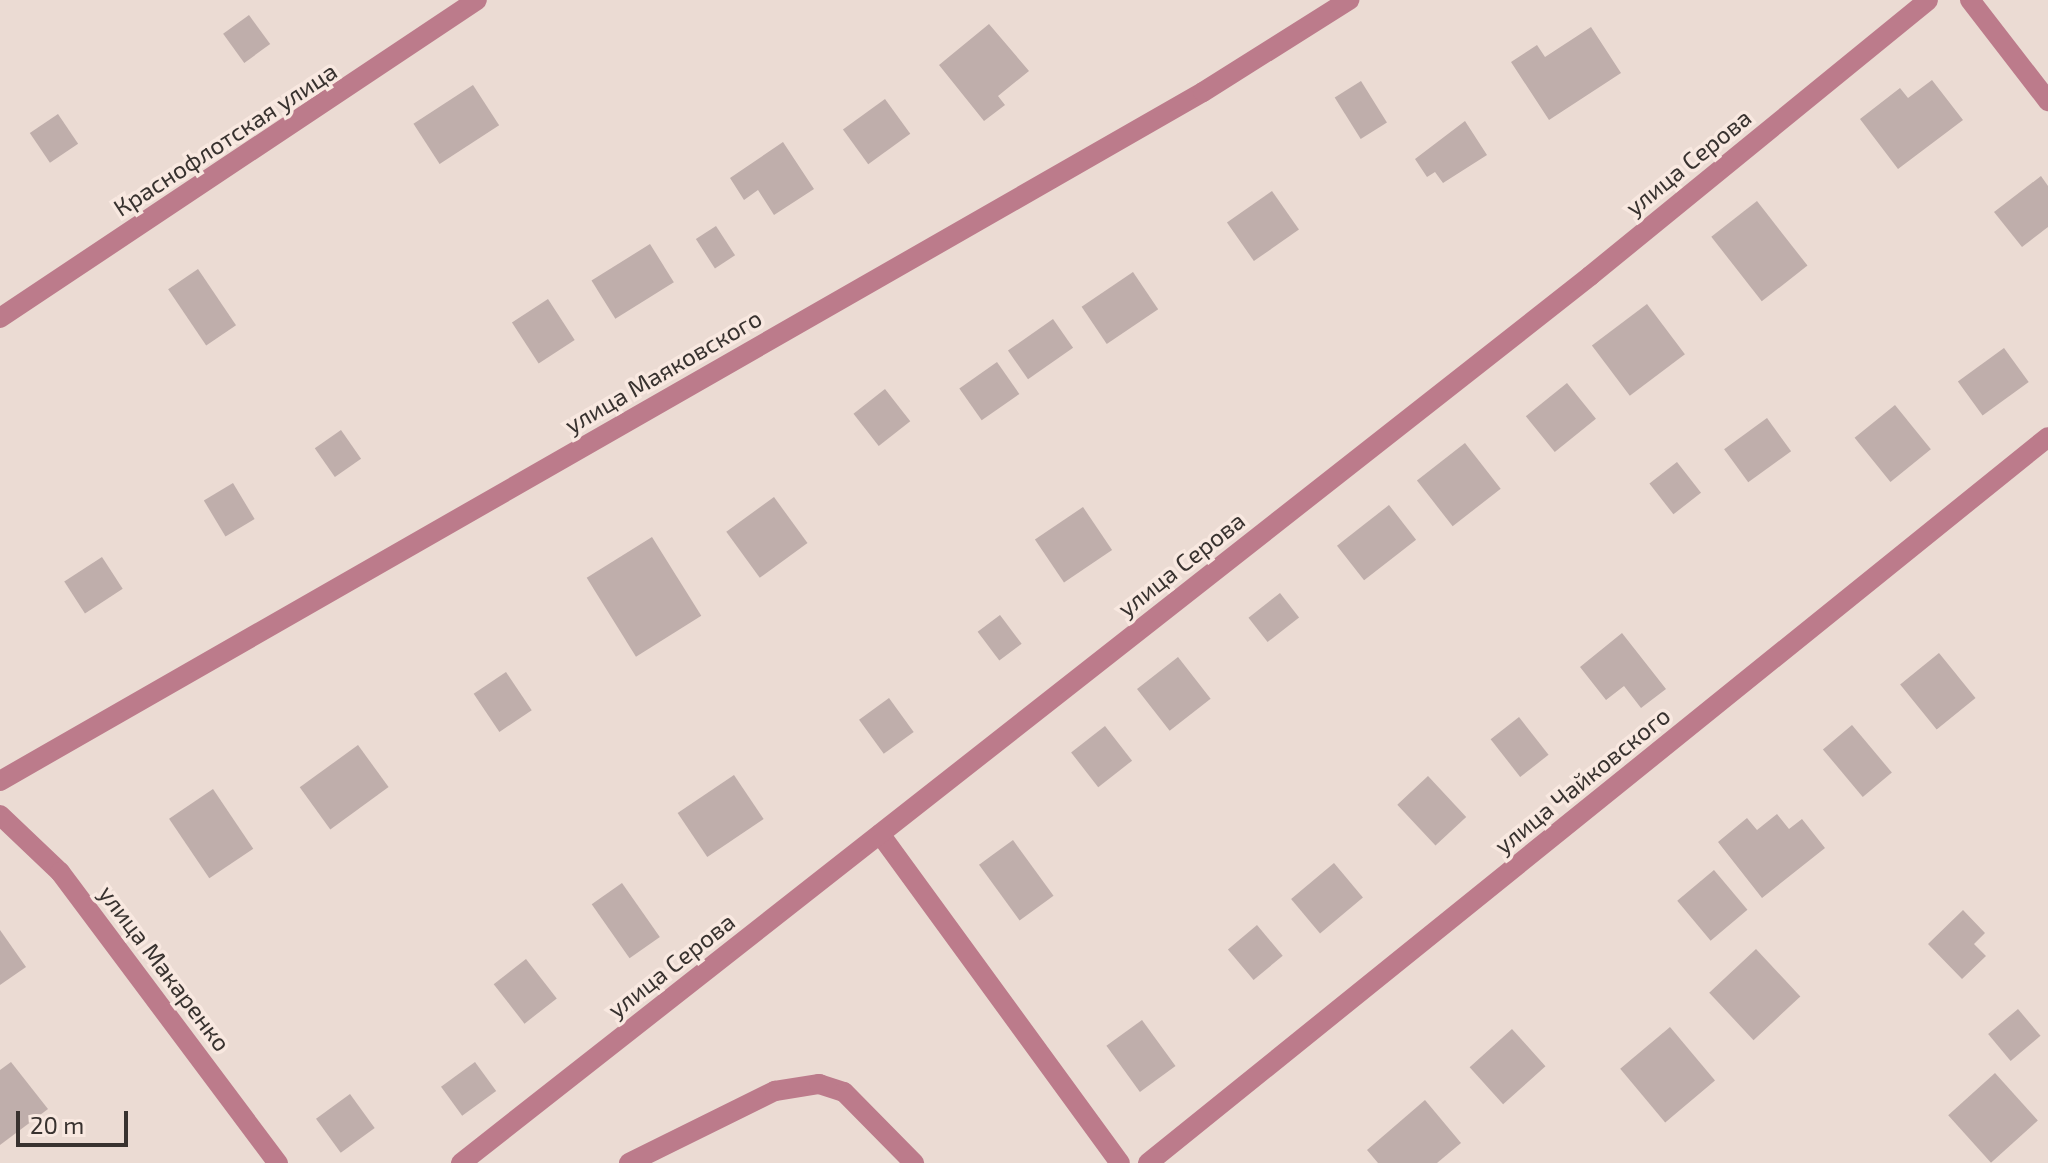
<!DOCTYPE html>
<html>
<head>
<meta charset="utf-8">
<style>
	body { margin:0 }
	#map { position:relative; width:2048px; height:1163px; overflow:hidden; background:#ebdbd3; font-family:"Exo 2",sans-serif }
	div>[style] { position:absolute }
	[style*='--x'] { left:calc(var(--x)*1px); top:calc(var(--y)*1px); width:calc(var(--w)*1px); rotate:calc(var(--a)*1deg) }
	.building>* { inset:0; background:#bfaeab; transform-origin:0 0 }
	.minor>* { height:20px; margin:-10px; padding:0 10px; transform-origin:10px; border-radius:10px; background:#bc7b8b }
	span { translate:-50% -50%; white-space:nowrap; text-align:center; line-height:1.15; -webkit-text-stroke:7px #f8e8e0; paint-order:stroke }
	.street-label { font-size:24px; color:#38322f }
	.scale { position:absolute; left:16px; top:1111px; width:112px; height:36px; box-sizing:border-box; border:4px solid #38322f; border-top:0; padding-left:10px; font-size:24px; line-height:28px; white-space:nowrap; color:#38322f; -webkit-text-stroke:6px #f8e8e0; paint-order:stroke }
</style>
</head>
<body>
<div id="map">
	<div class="building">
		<i style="left:249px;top:15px;width:36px;height:32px;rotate:54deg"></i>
		<i style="clip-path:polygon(989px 24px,1029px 71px,998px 96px,1005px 105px,984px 121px,939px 65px)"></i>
		<i style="clip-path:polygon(1591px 27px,1621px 73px,1549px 120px,1511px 62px,1537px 45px,1545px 57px)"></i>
		<i style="clip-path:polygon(1932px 80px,1963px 120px,1898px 169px,1860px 119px,1900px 88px,1908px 98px)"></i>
		<i style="left:1361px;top:81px;width:49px;height:31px;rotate:58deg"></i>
		<i style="left:473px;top:85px;width:48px;height:71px;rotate:57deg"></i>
		<i style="left:885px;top:99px;width:43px;height:52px;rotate:54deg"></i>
		<i style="left:58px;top:114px;width:36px;height:34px;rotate:56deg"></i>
		<i style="clip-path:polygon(1465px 121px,1487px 155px,1443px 183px,1435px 172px,1427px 177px,1415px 159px)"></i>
		<i style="clip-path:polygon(783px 142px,814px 189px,774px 215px,758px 190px,744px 200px,730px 178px)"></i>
		<i style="clip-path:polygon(2041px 176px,2048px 186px,2048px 227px,2022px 247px,1994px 212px)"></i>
		<i style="left:1272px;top:191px;width:47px;height:55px;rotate:55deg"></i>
		<i style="left:1757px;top:201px;width:82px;height:58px;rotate:52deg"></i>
		<i style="left:716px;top:226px;width:35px;height:24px;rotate:57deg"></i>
		<i style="left:650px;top:244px;width:45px;height:69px;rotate:58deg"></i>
		<i style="left:198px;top:269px;width:68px;height:36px;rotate:56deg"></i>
		<i style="left:1133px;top:272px;width:45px;height:62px;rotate:56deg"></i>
		<i style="left:548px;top:299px;width:49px;height:43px;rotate:57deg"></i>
		<i style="left:1647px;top:304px;width:63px;height:69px;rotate:53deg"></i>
		<i style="left:1053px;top:319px;width:35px;height:55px;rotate:55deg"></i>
		<i style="left:2004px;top:348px;width:42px;height:57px;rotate:54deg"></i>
		<i style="left:997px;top:362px;width:39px;height:46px;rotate:55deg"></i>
		<i style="left:1567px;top:383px;width:46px;height:53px;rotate:51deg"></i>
		<i style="left:885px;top:389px;width:41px;height:40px;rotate:52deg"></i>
		<i style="left:1895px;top:405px;width:57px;height:52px;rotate:51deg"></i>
		<i style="left:1767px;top:418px;width:41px;height:53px;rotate:54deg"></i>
		<i style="left:341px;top:430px;width:35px;height:32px;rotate:55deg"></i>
		<i style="left:1465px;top:443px;width:58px;height:61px;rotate:52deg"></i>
		<i style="left:1677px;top:462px;width:39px;height:35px;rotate:52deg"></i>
		<i style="left:233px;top:483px;width:42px;height:34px;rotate:59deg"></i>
		<i style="left:774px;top:497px;width:57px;height:59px;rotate:54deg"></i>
		<i style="left:1389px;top:505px;width:44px;height:66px;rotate:52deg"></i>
		<i style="left:1083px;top:507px;width:52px;height:58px;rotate:56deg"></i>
		<i style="left:652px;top:537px;width:93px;height:77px;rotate:58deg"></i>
		<i style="left:102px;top:557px;width:38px;height:45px;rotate:57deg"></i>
		<i style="left:1280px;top:593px;width:31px;height:40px;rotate:52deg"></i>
		<i style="left:1000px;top:615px;width:36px;height:28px;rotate:53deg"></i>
		<i style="clip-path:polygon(1622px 633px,1666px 689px,1641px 708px,1624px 686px,1606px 700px,1580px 667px)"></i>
		<i style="left:1939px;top:653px;width:58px;height:50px;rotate:51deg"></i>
		<i style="left:1178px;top:657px;width:53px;height:52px;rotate:52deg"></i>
		<i style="left:506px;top:672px;width:46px;height:39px;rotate:56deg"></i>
		<i style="left:889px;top:698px;width:42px;height:37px;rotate:54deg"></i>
		<i style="left:1519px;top:717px;width:48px;height:36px;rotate:52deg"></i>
		<i style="left:1852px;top:725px;width:62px;height:38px;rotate:50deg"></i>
		<i style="left:1105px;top:726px;width:44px;height:43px;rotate:52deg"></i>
		<i style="left:358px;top:745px;width:52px;height:72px;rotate:54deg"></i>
		<i style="left:734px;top:775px;width:53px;height:68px;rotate:56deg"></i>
		<i style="left:1428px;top:776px;width:56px;height:42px;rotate:47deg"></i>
		<i style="left:213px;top:789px;width:72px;height:53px;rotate:56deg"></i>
		<i style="clip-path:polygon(1777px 814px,1789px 829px,1802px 819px,1825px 848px,1762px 898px,1718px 842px,1747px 818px,1757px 830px)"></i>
		<i style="left:1013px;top:840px;width:69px;height:42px;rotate:54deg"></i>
		<i style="left:1334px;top:863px;width:45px;height:56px;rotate:50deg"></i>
		<i style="left:1714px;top:870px;width:52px;height:48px;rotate:50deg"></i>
		<i style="left:622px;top:883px;width:66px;height:37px;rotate:55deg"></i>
		<i style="clip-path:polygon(1963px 910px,1985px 933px,1974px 944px,1986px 956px,1962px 979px,1928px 944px)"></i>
		<i style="left:1257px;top:925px;width:40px;height:38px;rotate:50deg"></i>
		<i style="clip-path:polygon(0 930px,26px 967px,0 985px)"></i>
		<i style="left:1756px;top:949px;width:65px;height:64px;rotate:47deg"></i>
		<i style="left:526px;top:959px;width:50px;height:41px;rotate:52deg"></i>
		<i style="left:2018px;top:1009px;width:35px;height:39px;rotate:50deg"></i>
		<i style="left:1142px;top:1020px;width:57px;height:44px;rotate:54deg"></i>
		<i style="left:1670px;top:1027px;width:70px;height:65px;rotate:50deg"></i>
		<i style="left:1512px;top:1029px;width:50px;height:57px;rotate:48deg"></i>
		<i style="clip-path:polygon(11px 1062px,48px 1109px,0 1145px,0 1070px)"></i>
		<i style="left:475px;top:1062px;width:36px;height:42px;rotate:54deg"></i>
		<i style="left:1995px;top:1073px;width:64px;height:63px;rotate:48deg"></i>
		<i style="left:350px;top:1094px;width:42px;height:42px;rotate:54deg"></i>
		<i style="clip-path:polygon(1425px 1100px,1461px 1143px,1437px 1163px,1378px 1163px,1367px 1150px)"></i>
	</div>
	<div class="minor">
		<i style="--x:1970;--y:0;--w:128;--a:52.3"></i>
		<i style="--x:0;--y:318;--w:573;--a:-33.69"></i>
		<i style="--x:0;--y:781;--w:1386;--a:-29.8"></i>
		<i style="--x:1203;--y:92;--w:173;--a:-32.2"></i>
		<i style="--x:0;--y:815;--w:83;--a:43.5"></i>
		<i style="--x:60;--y:872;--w:364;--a:53.2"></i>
		<i style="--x:880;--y:834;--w:407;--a:53.9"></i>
		<i style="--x:461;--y:1163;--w:1436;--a:-38.15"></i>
		<i style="--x:1590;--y:276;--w:436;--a:-39.2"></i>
		<i style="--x:629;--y:1163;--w:163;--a:-26.3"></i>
		<i style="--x:775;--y:1091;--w:45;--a:-9"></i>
		<i style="--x:819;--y:1084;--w:26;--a:18"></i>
		<i style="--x:844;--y:1092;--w:100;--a:45.4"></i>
		<i style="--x:1148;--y:1163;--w:1156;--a:-38.89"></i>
	</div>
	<div class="street-label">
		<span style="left:225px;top:139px;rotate:-33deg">Краснофлотская улица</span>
		<span style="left:1688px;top:162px;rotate:-39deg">улица Серова</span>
		<span style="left:663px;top:371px;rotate:-30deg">улица Маяковского</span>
		<span style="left:1181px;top:564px;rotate:-38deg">улица Серова</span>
		<span style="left:1582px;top:780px;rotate:-39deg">улица Чайковского</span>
		<span style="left:671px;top:965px;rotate:-38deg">улица Серова</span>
		<span style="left:165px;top:968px;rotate:53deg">улица Макаренко</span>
	</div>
	<div class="scale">20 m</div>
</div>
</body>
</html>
